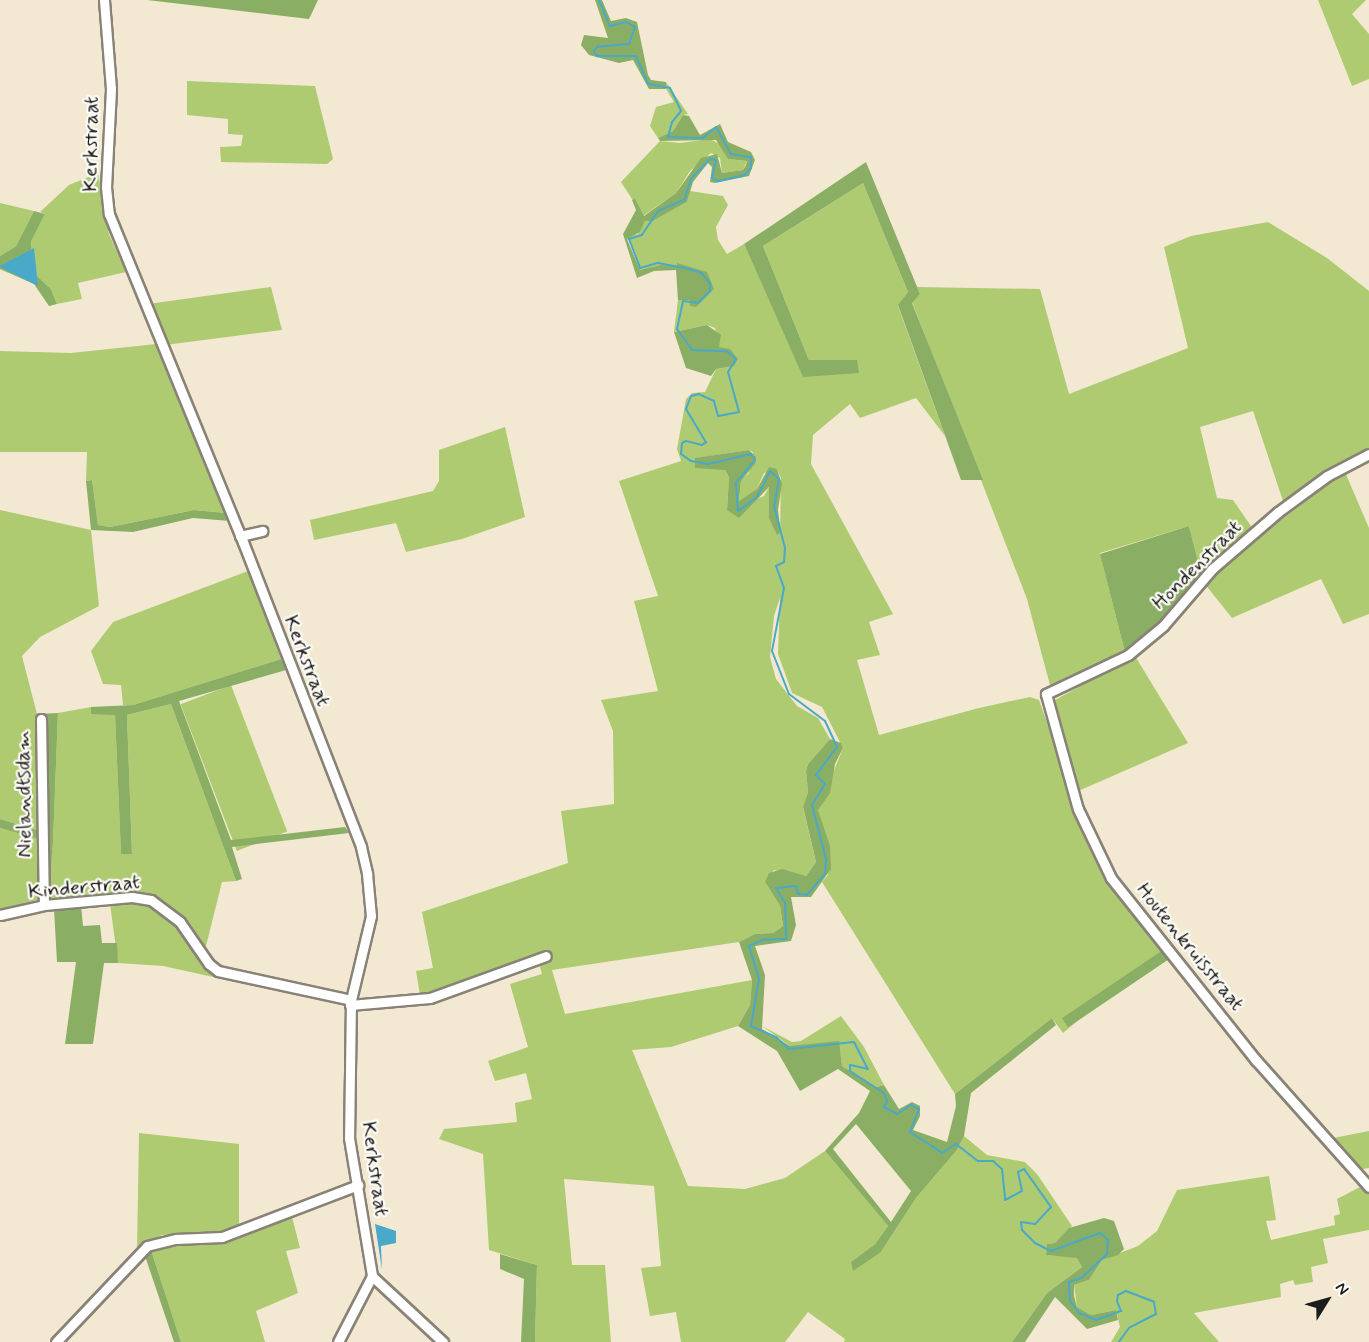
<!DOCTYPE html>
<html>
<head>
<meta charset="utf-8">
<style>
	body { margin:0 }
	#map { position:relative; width:1369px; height:1342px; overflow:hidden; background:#f3e9d2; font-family:Mynerve,sans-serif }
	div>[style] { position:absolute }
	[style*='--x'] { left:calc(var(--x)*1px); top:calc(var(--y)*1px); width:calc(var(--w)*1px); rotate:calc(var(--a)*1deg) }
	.green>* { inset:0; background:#aecb72; transform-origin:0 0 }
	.forest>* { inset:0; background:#8aaf64; transform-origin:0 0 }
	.water>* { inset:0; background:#4aa8c9 }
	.stream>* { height:2px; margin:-1px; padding:0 1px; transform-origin:1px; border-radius:1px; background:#4aa8c9 }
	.roads { filter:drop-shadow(2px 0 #888277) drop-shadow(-2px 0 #888277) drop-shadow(0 2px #888277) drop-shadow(0 -2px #888277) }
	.minor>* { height:9px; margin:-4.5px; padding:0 4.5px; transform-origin:4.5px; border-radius:4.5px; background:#fff }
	span { translate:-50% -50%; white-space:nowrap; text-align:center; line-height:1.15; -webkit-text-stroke:4.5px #fdfcf7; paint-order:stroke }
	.street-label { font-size:21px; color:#1c1c1c }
	.north { position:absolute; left:1297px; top:1270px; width:60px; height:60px; -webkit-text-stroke:4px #fdfcf7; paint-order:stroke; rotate:53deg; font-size:16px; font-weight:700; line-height:24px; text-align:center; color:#1c1c1c }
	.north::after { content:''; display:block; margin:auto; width:21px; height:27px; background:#1c1c1c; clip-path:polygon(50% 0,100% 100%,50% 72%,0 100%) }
</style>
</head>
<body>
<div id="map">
	<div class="green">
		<i style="clip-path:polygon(1318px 0,1366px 0,1352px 14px,1369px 34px,1369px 79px,1352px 86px)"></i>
		<i style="clip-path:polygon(187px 81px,315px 86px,333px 159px,327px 164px,221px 162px,220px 147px,241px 146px,243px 135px,228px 134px,228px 119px,187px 115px)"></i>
		<i style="clip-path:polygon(666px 82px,688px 114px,683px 115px,673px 131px,658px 138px,650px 126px,656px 107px,674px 102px,666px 89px)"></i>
		<i style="clip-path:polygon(710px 139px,722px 145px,728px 159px,747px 161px,743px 170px,722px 173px,720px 158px,711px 153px,690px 171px,676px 193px,643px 216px,621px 182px,660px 141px,680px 143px)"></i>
		<i style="clip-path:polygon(98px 173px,109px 234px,126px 272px,78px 283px,82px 299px,57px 304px,51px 289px,34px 273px,31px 242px,45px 214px,40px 212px,69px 185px)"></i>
		<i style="clip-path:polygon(evenodd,863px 183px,908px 292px,898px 306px,945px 436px,916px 398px,860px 418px,850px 404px,813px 435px,811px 464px,893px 614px,869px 622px,880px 655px,857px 660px,879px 735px,979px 708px,1030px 697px,1039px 700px,1098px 865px,1163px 950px,1063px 1033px,1052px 1018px,955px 1094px,822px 882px,828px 875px,818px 810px,843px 748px,822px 707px,792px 693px,778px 654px,780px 598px,774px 616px,770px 657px,776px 679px,797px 706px,818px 718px,830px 739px,808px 764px,806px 771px,808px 792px,803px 808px,816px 862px,806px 876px,774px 870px,765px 882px,780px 906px,783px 926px,773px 933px,755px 934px,739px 942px,552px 970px,565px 1014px,752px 980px,750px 1005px,738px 1026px,671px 1047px,632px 1050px,688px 1186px,745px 1189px,785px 1178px,825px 1151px,888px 1226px,875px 1244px,851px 1262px,881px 1252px,916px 1198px,957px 1150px,964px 1136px,987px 1155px,1025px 1162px,1037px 1174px,1072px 1226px,1055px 1243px,1048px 1244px,1046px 1255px,1077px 1257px,1082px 1267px,1047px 1293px,1012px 1342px,844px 1342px,845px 1339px,808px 1312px,785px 1342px,681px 1342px,676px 1312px,650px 1316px,641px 1268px,661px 1266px,654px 1186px,564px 1179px,572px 1265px,605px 1265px,611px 1342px,535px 1342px,537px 1265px,489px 1250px,483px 1154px,439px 1139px,444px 1129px,517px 1122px,515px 1103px,532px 1099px,526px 1073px,495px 1081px,488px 1061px,528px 1047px,510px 984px,542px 974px,537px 955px,420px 995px,416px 971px,433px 968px,422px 912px,568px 863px,561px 811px,614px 804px,613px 731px,601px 700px,658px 691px,634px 601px,658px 596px,619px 481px,681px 461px,677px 449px,686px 399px,692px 393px,705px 392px,716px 369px,734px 366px,719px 347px,715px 328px,707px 325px,674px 332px,678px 300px,691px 300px,696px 307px,677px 263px,676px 267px,640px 270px,628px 237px,638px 234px,645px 221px,653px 221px,687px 202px,690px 191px,723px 196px,728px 205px,716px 227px,718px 240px,727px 254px,744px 244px,803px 376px,857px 360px,809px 360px,763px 246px,863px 183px,749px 450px,753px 452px,749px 473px,741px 480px,739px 502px,757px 489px,764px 473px,777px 469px,781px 478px,780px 533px,769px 487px,764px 496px,727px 510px,729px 477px,725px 470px,697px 458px,749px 450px)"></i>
		<i style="clip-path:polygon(0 203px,34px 211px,16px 246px,0 256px)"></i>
		<i style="clip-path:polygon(1268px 222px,1327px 258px,1369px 291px,1369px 449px,1323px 474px,1284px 504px,1253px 411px,1200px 427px,1217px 498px,1233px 500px,1253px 529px,1201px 573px,1189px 526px,1100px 553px,1125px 652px,1051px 689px,1027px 599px,912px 302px,920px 294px,917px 287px,1040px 289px,1069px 394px,1188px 348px,1164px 247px,1191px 236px)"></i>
		<i style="clip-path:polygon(271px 287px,282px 330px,165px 345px,148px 304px)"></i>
		<i style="clip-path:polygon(156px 344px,226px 513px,194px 510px,110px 527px,98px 525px,92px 480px,86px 481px,87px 452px,0 452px,0 351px,71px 353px)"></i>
		<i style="clip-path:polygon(505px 427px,525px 517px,462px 539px,406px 552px,396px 523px,314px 540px,310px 520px,433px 491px,439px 481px,439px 450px)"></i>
		<i style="clip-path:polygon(1345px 472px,1369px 528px,1369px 614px,1343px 624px,1321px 579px,1232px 618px,1204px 583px,1250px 543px)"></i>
		<i style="clip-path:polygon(0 510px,91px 530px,99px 606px,40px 637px,22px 656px,37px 714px,37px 830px,0 819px)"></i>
		<i style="clip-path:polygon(248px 571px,281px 659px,133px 705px,123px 705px,121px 685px,103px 684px,91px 651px,113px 622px)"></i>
		<i style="clip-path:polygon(1135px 656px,1188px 743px,1076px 792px,1053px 706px,1055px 700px)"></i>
		<i style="left:231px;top:685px;width:157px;height:54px;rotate:69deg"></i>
		<i style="clip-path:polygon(171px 704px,236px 881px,222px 882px,205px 950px,185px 920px,161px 899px,144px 893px,53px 900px,47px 895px,53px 843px,58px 713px,91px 707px,91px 714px,115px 714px,121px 853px,132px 854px,127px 715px)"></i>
		<i style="clip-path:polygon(0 828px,38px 839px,37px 884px,41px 885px,40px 899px,0 911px)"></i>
		<i style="clip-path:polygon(134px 901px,149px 903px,177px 923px,213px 977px,163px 966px,118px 963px,110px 904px)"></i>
		<i style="clip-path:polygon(841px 1016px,864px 1047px,884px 1085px,877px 1087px,842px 1066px,840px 1052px,790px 1046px,762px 1026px,792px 1042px,801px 1041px)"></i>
		<i style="clip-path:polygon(1369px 1131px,1369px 1168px,1357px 1170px,1328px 1139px)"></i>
		<i style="clip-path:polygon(139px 1133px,239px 1144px,239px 1228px,222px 1233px,162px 1235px,137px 1251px)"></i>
		<i style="clip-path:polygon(1269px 1176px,1276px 1220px,1266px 1221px,1271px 1240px,1335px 1225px,1334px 1216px,1340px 1214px,1337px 1199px,1362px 1186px,1369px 1194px,1369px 1230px,1323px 1239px,1328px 1263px,1311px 1267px,1313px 1282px,1295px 1285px,1293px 1280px,1280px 1284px,1281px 1297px,1194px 1313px,1219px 1342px,1111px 1342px,1120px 1327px,1116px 1310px,1091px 1315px,1077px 1307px,1074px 1285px,1089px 1280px,1102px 1260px,1138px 1246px,1157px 1231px,1177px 1190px)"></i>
		<i style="clip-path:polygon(291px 1213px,300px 1248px,286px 1251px,298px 1293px,256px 1311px,265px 1342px,181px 1342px,151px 1250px,182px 1242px,221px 1243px)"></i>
	</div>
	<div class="forest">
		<i style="clip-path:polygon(147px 0,318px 0,309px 19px)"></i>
		<i style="clip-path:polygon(595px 0,602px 0,611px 21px,626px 18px,637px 22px,648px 75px,651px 80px,666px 82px,666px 89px,649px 89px,633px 60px,619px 63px,589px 55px,581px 45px,584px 35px,608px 38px)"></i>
		<i style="clip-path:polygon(683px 115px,689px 116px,700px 135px,720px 124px,728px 142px,751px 152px,755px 160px,749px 176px,715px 183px,710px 182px,712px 167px,708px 163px,693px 182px,687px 202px,653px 221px,645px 221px,640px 232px,627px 239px,640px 270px,661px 265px,676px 267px,677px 263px,707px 272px,714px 289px,696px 307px,690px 306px,690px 300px,678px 300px,676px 270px,654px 271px,637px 278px,623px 234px,636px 210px,632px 200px,635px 199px,644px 216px,676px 193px,701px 158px,717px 154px,722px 173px,743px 170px,746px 165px,747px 161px,728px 159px,716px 140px,660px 141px,658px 138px,673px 131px)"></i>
		<i style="clip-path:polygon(866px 162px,920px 294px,912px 303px,983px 480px,961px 480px,898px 305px,908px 292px,863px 183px,763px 246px,809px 360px,857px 360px,859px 373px,803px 377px,744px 244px)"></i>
		<i style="clip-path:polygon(34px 211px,45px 214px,31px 242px,34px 273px,51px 289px,57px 304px,49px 306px,34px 284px,0 269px,0 256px,16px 246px)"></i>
		<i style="clip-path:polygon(707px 325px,721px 335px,719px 347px,730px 349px,738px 359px,734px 366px,716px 369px,711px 376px,686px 368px,674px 332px)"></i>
		<i style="clip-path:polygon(749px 450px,756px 457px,755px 464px,741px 481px,739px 501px,757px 489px,769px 467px,777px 469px,782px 484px,778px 510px,781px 533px,777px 535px,769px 518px,769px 487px,739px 518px,727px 510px,729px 477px,725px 470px,695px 468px,695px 458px)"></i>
		<i style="clip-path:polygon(92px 480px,98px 525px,110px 527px,194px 510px,226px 513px,230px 521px,193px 518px,133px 532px,91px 530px,86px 481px)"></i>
		<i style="clip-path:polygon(1189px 526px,1201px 573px,1151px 635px,1125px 652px,1100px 554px)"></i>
		<i style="clip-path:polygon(281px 659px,286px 670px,179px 701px,231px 840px,345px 827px,349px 833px,232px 847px,242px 879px,236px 881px,171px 704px,127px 715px,132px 854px,121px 854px,115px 715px,91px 714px,91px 707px,133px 705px)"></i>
		<i style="clip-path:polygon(58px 713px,53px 843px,49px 887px,37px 885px,38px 839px,0 828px,0 819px,37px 830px,37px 714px)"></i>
		<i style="clip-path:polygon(evenodd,830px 739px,841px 743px,843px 748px,835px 764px,830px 793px,818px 810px,830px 846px,831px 869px,811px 897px,791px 897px,796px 925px,791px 941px,755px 946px,765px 975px,762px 1029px,790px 1046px,839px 1041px,842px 1066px,877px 1087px,884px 1085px,899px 1109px,912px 1102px,920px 1106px,920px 1116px,913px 1130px,947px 1142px,956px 1106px,955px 1094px,1052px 1018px,1056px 1025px,971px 1093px,964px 1136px,957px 1150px,916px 1198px,881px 1252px,853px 1271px,851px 1262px,875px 1244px,888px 1226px,825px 1151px,859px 1113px,870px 1091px,838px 1069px,800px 1091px,777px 1051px,738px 1026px,750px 1005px,752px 980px,739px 942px,755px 934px,773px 933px,783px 926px,780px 906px,765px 882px,769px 873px,782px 869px,806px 876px,816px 862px,803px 807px,808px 792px,806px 771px,808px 764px,830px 739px,856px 1124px,911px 1191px,891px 1222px,833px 1149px,856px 1124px)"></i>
		<i style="clip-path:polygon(81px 905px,83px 926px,100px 925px,102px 943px,117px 943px,118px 963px,104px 963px,93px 1044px,65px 1044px,76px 962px,57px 962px,54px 909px)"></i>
		<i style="left:1163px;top:950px;width:11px;height:122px;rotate:56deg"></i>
		<i style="clip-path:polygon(1104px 1218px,1114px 1221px,1124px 1249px,1118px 1255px,1102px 1260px,1089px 1280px,1074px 1285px,1074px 1296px,1077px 1307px,1091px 1315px,1116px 1310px,1118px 1320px,1087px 1329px,1055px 1297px,1025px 1342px,1012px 1342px,1047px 1293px,1082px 1267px,1077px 1258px,1046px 1255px,1047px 1244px,1055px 1243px,1069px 1228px)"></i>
		<i style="clip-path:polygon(151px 1250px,181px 1342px,174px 1342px,144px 1253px)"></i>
		<i style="clip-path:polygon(500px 1254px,537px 1265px,535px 1342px,521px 1342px,524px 1279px,500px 1269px)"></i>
	</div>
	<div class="water">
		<i style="clip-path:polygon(34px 248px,38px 286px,0 267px,0 266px)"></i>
		<i style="clip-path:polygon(375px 1224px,396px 1231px,396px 1243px,381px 1246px,382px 1270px)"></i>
	</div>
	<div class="stream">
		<i style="--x:599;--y:0;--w:28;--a:67"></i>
		<i style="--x:610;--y:26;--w:16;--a:-14"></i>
		<i style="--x:626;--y:22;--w:10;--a:29"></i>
		<i style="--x:635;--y:27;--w:18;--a:109"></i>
		<i style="--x:629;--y:44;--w:32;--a:175"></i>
		<i style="--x:597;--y:47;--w:5;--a:127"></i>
		<i style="--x:594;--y:51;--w:6;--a:59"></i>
		<i style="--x:597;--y:56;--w:39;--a:0"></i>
		<i style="--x:636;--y:56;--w:30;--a:67"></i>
		<i style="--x:648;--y:84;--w:22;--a:10"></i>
		<i style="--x:670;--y:88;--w:25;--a:64"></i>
		<i style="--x:681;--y:111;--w:14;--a:129"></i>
		<i style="--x:672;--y:122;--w:16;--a:105"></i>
		<i style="--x:668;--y:137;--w:35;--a:2"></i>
		<i style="--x:703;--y:138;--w:17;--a:-40"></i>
		<i style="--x:716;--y:127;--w:31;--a:61"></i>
		<i style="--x:731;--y:154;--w:20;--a:9"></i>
		<i style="--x:751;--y:157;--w:11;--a:90"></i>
		<i style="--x:751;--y:168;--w:9;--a:131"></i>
		<i style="--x:745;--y:175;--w:28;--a:167"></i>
		<i style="--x:718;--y:181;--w:7;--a:-153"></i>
		<i style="--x:712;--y:178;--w:18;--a:-77"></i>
		<i style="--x:716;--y:160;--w:6;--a:-171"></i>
		<i style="--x:710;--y:159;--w:28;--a:134"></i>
		<i style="--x:691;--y:179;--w:22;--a:108"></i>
		<i style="--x:684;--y:200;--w:28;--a:157"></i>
		<i style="--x:658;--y:211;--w:29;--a:124"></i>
		<i style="--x:642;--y:235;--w:14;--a:163"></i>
		<i style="--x:629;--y:239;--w:31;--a:69"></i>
		<i style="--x:640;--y:268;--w:19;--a:-16"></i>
		<i style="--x:658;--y:263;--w:32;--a:11"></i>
		<i style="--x:689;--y:269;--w:13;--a:18"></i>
		<i style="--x:701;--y:273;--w:13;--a:48"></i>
		<i style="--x:710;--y:283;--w:8;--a:90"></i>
		<i style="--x:710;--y:291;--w:17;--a:135"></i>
		<i style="--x:698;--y:303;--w:15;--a:-172"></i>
		<i style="--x:683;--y:301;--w:29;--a:102"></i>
		<i style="--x:677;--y:329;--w:26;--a:54"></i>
		<i style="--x:692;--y:350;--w:35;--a:2"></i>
		<i style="--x:727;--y:351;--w:12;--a:42"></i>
		<i style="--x:736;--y:359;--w:15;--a:122"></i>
		<i style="--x:728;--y:372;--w:41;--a:74.6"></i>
		<i style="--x:739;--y:412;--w:21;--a:169"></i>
		<i style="--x:718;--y:416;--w:16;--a:-105"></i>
		<i style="--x:714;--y:401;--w:17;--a:-155"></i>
		<i style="--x:699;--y:394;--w:8;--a:166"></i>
		<i style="--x:691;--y:396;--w:14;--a:111"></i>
		<i style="--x:686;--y:409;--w:39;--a:59"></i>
		<i style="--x:706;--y:442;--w:5;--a:143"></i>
		<i style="--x:702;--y:445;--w:16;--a:-166"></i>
		<i style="--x:686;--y:441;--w:4;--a:153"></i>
		<i style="--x:682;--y:443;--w:11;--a:95"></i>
		<i style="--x:681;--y:454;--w:12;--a:35"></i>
		<i style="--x:691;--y:461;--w:17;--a:10"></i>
		<i style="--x:708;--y:464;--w:44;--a:-13.1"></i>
		<i style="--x:751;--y:454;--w:7;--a:56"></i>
		<i style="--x:755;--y:460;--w:30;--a:130"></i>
		<i style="--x:736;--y:483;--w:28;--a:86"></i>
		<i style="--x:738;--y:511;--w:24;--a:-36"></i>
		<i style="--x:757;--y:497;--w:29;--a:-63"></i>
		<i style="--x:770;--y:471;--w:12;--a:42"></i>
		<i style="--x:779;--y:479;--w:27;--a:100"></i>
		<i style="--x:774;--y:506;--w:43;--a:75.3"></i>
		<i style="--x:785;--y:548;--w:14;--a:94"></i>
		<i style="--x:784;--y:562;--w:9;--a:153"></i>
		<i style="--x:776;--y:566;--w:23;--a:70"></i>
		<i style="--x:784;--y:588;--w:64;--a:100.8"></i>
		<i style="--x:772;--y:651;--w:46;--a:68.4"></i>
		<i style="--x:789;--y:694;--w:45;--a:36.9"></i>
		<i style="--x:825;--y:721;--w:29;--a:65"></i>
		<i style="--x:837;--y:747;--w:35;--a:127"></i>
		<i style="--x:816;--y:775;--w:13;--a:45"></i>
		<i style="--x:825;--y:784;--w:25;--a:122"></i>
		<i style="--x:812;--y:805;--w:56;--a:75.5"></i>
		<i style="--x:826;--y:859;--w:15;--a:94"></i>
		<i style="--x:825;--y:874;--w:28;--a:131"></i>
		<i style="--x:807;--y:895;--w:9;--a:-174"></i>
		<i style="--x:798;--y:894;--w:8;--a:-104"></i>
		<i style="--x:796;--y:886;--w:20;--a:174"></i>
		<i style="--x:776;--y:888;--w:17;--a:59"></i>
		<i style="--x:785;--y:903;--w:36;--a:88"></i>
		<i style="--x:786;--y:939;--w:24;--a:178"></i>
		<i style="--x:762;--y:940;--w:14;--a:155"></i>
		<i style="--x:749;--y:946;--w:34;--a:73"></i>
		<i style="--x:759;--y:979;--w:48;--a:99.7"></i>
		<i style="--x:751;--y:1026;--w:27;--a:24"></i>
		<i style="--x:776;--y:1037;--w:18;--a:43"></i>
		<i style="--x:789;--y:1049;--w:65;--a:-6.1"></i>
		<i style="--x:854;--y:1042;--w:30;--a:63"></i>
		<i style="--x:868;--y:1069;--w:18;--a:-167"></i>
		<i style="--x:850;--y:1065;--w:6;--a:90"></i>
		<i style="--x:850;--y:1071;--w:40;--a:32.9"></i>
		<i style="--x:884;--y:1093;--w:9;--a:69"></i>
		<i style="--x:887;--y:1101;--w:7;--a:117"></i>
		<i style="--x:884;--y:1107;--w:15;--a:28"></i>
		<i style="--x:897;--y:1114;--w:17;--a:-33"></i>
		<i style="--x:911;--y:1105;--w:9;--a:27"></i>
		<i style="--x:919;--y:1109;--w:25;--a:111"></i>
		<i style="--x:910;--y:1132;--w:38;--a:33"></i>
		<i style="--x:942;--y:1153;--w:17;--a:-33"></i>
		<i style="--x:956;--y:1144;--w:28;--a:38"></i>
		<i style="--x:978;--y:1161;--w:15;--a:0"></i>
		<i style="--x:993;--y:1161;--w:12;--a:42"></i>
		<i style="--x:1002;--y:1169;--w:31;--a:84"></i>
		<i style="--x:1005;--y:1200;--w:19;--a:-28"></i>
		<i style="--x:1022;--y:1191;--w:19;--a:-102"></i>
		<i style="--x:1018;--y:1172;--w:7;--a:-27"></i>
		<i style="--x:1024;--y:1169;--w:47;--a:54.6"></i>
		<i style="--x:1051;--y:1207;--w:23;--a:133"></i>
		<i style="--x:1035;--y:1224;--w:14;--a:-172"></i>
		<i style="--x:1021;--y:1222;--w:8;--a:83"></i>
		<i style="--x:1022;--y:1230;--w:18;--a:45"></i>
		<i style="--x:1035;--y:1243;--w:18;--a:27"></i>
		<i style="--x:1051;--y:1251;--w:52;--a:-20.2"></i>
		<i style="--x:1100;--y:1233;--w:11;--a:41"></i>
		<i style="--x:1108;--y:1240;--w:14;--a:94"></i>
		<i style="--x:1107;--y:1254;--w:35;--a:137"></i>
		<i style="--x:1081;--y:1278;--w:13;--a:162"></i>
		<i style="--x:1069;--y:1282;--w:19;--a:87"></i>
		<i style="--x:1070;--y:1301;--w:15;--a:53"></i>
		<i style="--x:1079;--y:1313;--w:18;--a:22"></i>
		<i style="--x:1096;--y:1320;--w:27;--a:-20"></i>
		<i style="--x:1121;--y:1311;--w:11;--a:-112"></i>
		<i style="--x:1117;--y:1301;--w:6;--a:-81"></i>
		<i style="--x:1118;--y:1295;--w:9;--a:-27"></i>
		<i style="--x:1126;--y:1291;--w:30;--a:21"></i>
		<i style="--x:1154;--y:1302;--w:12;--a:81"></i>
		<i style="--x:1156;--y:1314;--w:30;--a:153"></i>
		<i style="--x:1129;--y:1328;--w:17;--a:126"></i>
	</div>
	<div class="roads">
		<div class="minor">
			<i style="--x:104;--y:0;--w:89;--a:85.5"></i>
			<i style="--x:111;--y:89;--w:98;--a:92.9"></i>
			<i style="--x:106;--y:187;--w:27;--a:84"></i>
			<i style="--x:109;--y:214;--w:354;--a:67.8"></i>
			<i style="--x:243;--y:542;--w:327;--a:68.8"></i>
			<i style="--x:361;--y:847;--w:28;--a:77"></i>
			<i style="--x:367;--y:874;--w:42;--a:84.6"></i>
			<i style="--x:371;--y:916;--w:86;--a:103.4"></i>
			<i style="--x:351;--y:1000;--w:138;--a:90.8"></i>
			<i style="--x:349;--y:1138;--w:140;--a:80.5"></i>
			<i style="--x:372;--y:1276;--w:74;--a:117.3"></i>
			<i style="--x:1369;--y:454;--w:47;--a:152.4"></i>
			<i style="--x:1327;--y:476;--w:61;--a:143.7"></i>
			<i style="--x:1278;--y:512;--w:87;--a:139.2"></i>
			<i style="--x:1212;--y:569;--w:75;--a:130.7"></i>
			<i style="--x:1163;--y:626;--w:45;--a:140.4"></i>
			<i style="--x:1128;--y:655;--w:91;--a:154.6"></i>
			<i style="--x:1046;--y:694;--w:119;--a:74.5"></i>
			<i style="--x:1078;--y:809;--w:76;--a:64.4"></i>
			<i style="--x:1111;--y:878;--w:233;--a:51.5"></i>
			<i style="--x:1256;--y:1060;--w:170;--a:48.3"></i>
			<i style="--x:240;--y:536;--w:23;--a:-13"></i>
			<i style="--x:41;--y:719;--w:186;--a:89.1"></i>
			<i style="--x:0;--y:915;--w:45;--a:-12.8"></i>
			<i style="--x:44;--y:905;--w:88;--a:-5.2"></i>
			<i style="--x:132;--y:897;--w:19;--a:9"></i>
			<i style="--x:151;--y:900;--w:36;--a:37"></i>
			<i style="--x:180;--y:922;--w:51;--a:55.4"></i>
			<i style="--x:209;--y:964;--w:11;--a:38"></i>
			<i style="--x:218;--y:971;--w:136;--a:12.3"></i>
			<i style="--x:350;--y:1005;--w:80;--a:-5"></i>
			<i style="--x:430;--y:998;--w:123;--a:-19.9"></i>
			<i style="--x:372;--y:1276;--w:97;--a:42.9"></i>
			<i style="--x:56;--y:1342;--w:132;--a:-46.5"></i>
			<i style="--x:147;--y:1246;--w:30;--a:-14"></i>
			<i style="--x:176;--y:1239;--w:46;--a:-2.5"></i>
			<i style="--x:222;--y:1237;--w:146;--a:-20.9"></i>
		</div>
	</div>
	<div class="street-label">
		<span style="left:91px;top:144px;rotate:-89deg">Kerkstraat</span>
		<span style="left:1197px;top:565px;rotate:-45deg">Hondenstraat</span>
		<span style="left:307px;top:661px;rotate:69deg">Kerkstraat</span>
		<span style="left:24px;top:794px;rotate:-91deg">Nielandtsdam</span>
		<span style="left:84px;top:887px;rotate:-5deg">Kinderstraat</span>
		<span style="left:1190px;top:947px;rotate:51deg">Houtenkruisstraat</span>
		<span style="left:375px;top:1169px;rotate:82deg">Kerkstraat</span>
	</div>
	<div class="north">N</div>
</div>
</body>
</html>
